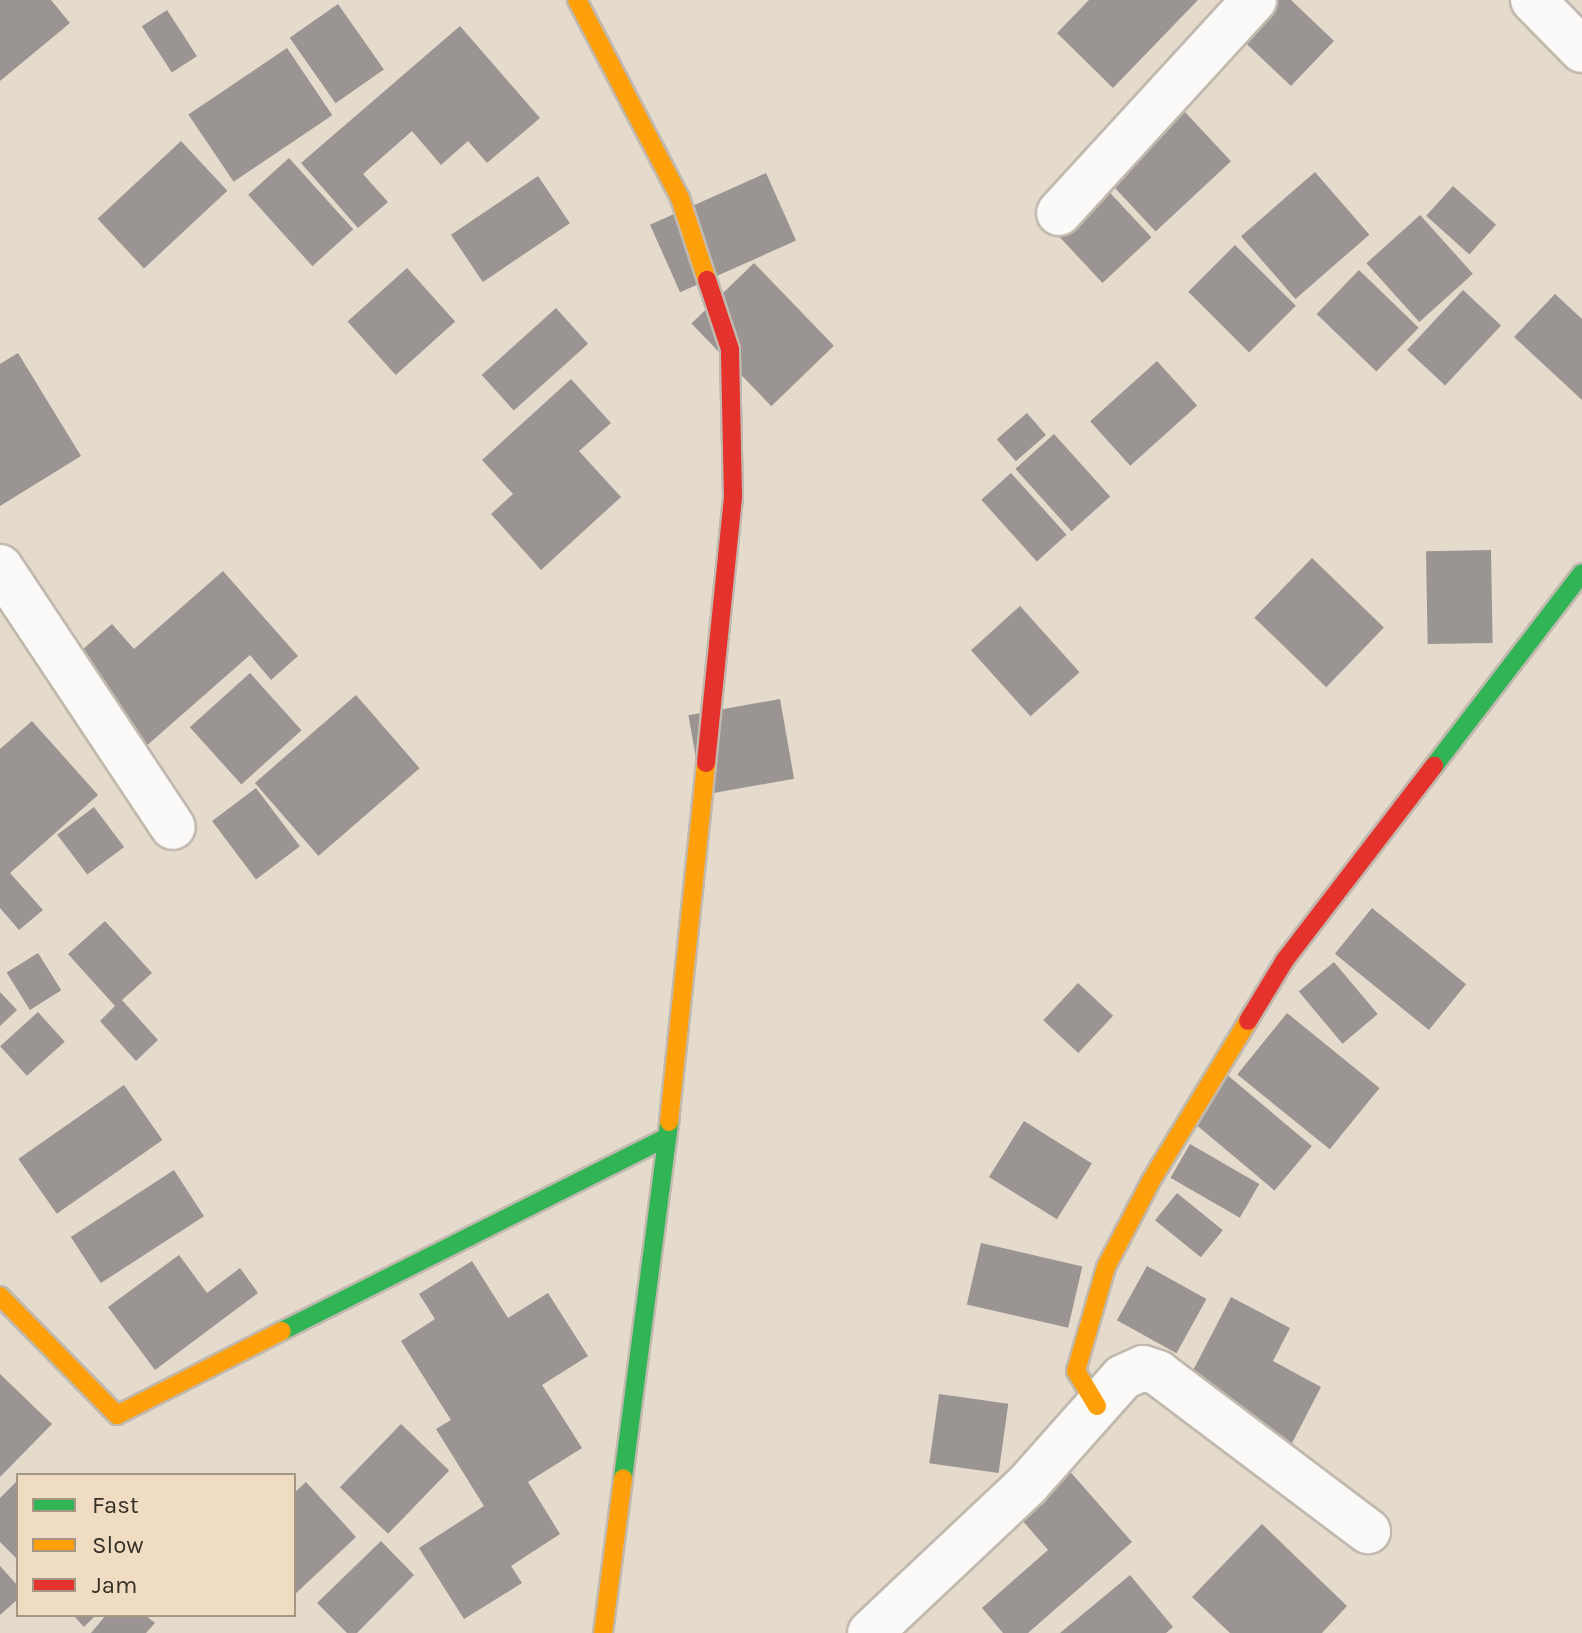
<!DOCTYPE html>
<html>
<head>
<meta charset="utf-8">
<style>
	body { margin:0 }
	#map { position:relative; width:1582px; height:1633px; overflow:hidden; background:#e5dbcd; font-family:Karla,sans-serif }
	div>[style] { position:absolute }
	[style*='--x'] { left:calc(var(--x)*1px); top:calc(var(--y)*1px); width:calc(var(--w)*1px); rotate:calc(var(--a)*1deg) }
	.building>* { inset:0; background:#9a9492; transform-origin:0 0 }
	.roads { filter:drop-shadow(2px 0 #c1b9ae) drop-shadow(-2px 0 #c1b9ae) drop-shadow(0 2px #c1b9ae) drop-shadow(0 -2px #c1b9ae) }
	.street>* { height:44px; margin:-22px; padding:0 22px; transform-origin:22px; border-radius:22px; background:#fbfaf8 }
	.fast>* { height:18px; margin:-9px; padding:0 9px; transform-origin:9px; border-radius:9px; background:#30b455 }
	.slow>* { height:18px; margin:-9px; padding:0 9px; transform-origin:9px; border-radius:9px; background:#ff9f0a }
	.jam>* { height:18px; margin:-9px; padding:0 9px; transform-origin:9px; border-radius:9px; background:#e5322d }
	span { translate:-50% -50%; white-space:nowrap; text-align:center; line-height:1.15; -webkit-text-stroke:8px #efdcc3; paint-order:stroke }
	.legend { position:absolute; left:16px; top:1473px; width:280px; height:144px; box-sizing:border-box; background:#efdcc3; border:2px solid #a59784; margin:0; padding:10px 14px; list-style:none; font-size:24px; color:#373026 }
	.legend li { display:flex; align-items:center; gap:16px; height:40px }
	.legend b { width:40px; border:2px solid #a59784 }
</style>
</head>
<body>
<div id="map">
	<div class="building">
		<i style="clip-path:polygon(0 0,51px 0,70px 23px,0 81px)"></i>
		<i style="clip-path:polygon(1089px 0,1198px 0,1113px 88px,1057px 33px)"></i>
		<i style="clip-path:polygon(1234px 0,1291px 0,1334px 41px,1291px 86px,1218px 17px)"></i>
		<i style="left:338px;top:4px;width:80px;height:59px;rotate:55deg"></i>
		<i style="left:167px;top:10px;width:55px;height:30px;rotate:57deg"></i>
		<i style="clip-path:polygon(460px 26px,540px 118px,487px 163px,468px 141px,441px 165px,412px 131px,363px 174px,388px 202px,358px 228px,301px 163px)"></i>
		<i style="left:287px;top:48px;width:81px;height:119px;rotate:56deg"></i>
		<i style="left:1158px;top:83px;width:107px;height:103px;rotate:47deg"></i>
		<i style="left:181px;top:141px;width:68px;height:114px;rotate:47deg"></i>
		<i style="left:289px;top:158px;width:96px;height:55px;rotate:48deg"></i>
		<i style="left:1086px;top:167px;width:96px;height:67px;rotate:47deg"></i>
		<i style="left:1315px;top:172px;width:83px;height:98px;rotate:49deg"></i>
		<i style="left:766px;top:173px;width:74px;height:127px;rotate:66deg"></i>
		<i style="left:538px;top:176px;width:57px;height:105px;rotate:56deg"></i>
		<i style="left:1453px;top:186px;width:58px;height:40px;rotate:42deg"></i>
		<i style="left:1420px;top:215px;width:79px;height:72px;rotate:48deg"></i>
		<i style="left:1235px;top:245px;width:86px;height:66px;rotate:45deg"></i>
		<i style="left:754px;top:263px;width:115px;height:87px;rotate:46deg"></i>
		<i style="left:407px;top:268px;width:72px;height:80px;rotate:48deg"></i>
		<i style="left:1359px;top:270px;width:83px;height:61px;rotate:44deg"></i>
		<i style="left:1463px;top:290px;width:52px;height:82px;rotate:43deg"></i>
		<i style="clip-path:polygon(1555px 294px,1582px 319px,1582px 400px,1514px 337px)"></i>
		<i style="left:556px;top:308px;width:48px;height:100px;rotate:48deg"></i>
		<i style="clip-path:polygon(18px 353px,81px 456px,0 506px,0 364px)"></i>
		<i style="left:1157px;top:361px;width:60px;height:90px;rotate:48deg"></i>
		<i style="clip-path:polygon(571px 379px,611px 423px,579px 451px,621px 497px,541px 570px,491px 514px,513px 494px,482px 460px)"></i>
		<i style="left:1027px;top:413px;width:29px;height:40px;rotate:49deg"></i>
		<i style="left:1054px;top:434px;width:84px;height:52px;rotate:48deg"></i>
		<i style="left:1011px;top:473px;width:83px;height:40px;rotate:48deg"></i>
		<i style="left:1491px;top:550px;width:93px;height:65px;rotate:89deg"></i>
		<i style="left:1312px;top:558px;width:100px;height:83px;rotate:44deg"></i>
		<i style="clip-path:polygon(223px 571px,298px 656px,271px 680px,250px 655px,128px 762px,52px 676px,112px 624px,134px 649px)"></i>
		<i style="left:1020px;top:606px;width:89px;height:66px;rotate:48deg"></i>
		<i style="left:250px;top:673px;width:77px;height:81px;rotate:48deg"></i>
		<i style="left:356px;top:695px;width:97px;height:134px;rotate:49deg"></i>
		<i style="left:780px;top:699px;width:81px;height:93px;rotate:80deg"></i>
		<i style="clip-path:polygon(32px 721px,98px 795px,10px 873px,43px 910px,19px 930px,0 908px,0 749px)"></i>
		<i style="left:256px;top:788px;width:73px;height:55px;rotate:53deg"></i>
		<i style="left:94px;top:807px;width:50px;height:46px;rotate:53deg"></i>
		<i style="left:1372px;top:908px;width:121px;height:59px;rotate:39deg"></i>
		<i style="clip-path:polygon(105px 921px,152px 973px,122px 1000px,158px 1040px,136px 1061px,100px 1021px,115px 1006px,68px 954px)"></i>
		<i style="left:38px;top:953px;width:44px;height:37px;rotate:58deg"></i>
		<i style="left:1334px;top:962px;width:68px;height:46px;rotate:50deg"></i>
		<i style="left:1078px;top:983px;width:48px;height:51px;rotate:43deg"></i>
		<i style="clip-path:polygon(0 992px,17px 1010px,0 1026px)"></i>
		<i style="left:38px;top:1012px;width:40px;height:51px;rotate:48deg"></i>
		<i style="left:1287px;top:1013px;width:119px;height:79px;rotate:39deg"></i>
		<i style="left:1226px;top:1074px;width:112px;height:58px;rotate:40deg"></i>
		<i style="left:124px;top:1085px;width:67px;height:129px;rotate:55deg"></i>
		<i style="left:1024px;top:1121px;width:80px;height:66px;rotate:32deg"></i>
		<i style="left:1190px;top:1144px;width:80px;height:39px;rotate:30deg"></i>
		<i style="left:174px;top:1170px;width:55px;height:123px;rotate:57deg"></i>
		<i style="left:1177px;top:1193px;width:59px;height:35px;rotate:39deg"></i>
		<i style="left:981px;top:1243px;width:104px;height:63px;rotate:13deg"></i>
		<i style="clip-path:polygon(179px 1255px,207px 1293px,240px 1268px,258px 1293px,155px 1370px,108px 1307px)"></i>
		<i style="clip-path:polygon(472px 1261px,508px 1318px,548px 1293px,588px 1356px,542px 1385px,582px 1448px,528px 1482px,560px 1534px,511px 1566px,522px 1583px,464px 1619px,419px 1548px,484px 1506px,436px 1429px,451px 1420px,401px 1341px,435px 1319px,419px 1294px)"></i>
		<i style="left:1147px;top:1266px;width:68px;height:62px;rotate:29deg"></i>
		<i style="clip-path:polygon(1231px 1297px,1290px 1328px,1273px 1361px,1321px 1387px,1291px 1445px,1184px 1388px)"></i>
		<i style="clip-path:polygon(0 1374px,52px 1424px,0 1477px)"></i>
		<i style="left:939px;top:1394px;width:70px;height:70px;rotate:8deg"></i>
		<i style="left:401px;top:1424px;width:67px;height:88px;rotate:44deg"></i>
		<i style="clip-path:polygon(1066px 1467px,1132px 1542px,1028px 1633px,1003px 1633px,982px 1608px,1048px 1550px,1015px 1512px)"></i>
		<i style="clip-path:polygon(18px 1480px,18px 1560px,0 1542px,0 1498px)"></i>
		<i style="clip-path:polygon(306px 1482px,356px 1537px,294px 1595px,294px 1493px)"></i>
		<i style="clip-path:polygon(1262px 1524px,1347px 1606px,1322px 1633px,1230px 1633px,1192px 1597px)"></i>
		<i style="clip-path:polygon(381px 1541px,414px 1575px,357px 1633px,347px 1633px,317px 1603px)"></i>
		<i style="clip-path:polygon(0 1566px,18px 1586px,18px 1599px,0 1615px)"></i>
		<i style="clip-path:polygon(1130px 1575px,1173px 1627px,1166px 1633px,1060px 1633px)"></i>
		<i style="clip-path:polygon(73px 1615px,96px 1615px,84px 1627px)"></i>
		<i style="clip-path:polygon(106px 1615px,145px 1615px,155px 1623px,146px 1633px,91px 1633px)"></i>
	</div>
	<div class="roads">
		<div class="street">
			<i style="--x:1533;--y:0;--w:70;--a:45.6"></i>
			<i style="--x:1059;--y:213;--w:289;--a:-47.5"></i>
			<i style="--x:0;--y:567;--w:312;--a:56.4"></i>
			<i style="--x:870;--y:1633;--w:216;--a:-43.3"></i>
			<i style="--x:1027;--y:1485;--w:144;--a:-48.4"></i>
			<i style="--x:1123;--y:1377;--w:22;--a:-24"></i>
			<i style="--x:1143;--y:1368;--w:16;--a:18"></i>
			<i style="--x:1158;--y:1373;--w:263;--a:37"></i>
		</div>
		<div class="fast">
			<i style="--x:1434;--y:766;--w:243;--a:-52.5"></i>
			<i style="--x:282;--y:1331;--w:431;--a:-26.7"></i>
			<i style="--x:623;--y:1478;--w:359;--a:-82.6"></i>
		</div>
		<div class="slow">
			<i style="--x:577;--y:0;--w:223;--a:62.5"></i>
			<i style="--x:680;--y:198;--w:86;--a:71.8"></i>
			<i style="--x:669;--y:1122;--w:361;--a:-84.1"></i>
			<i style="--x:0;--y:1296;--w:167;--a:45.5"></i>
			<i style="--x:117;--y:1415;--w:185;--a:-27"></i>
			<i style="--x:1097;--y:1406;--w:41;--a:-121"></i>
			<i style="--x:1076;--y:1371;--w:108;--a:-73.9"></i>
			<i style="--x:1106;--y:1267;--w:99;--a:-62.4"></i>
			<i style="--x:1152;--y:1179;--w:185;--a:-58.7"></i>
			<i style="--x:603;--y:1633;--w:156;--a:-82.6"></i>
		</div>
		<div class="jam">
			<i style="--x:706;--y:763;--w:267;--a:-84.2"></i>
			<i style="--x:733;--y:497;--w:148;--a:-91.2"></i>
			<i style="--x:730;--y:349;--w:73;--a:-108.4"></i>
			<i style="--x:1248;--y:1021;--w:71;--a:-58.8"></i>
			<i style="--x:1285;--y:960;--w:245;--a:-52.5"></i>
		</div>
	</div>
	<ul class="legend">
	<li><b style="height:10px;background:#30b455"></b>Fast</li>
	<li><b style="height:10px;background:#ff9f0a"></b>Slow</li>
	<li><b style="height:10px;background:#e5322d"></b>Jam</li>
	</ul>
</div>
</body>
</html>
